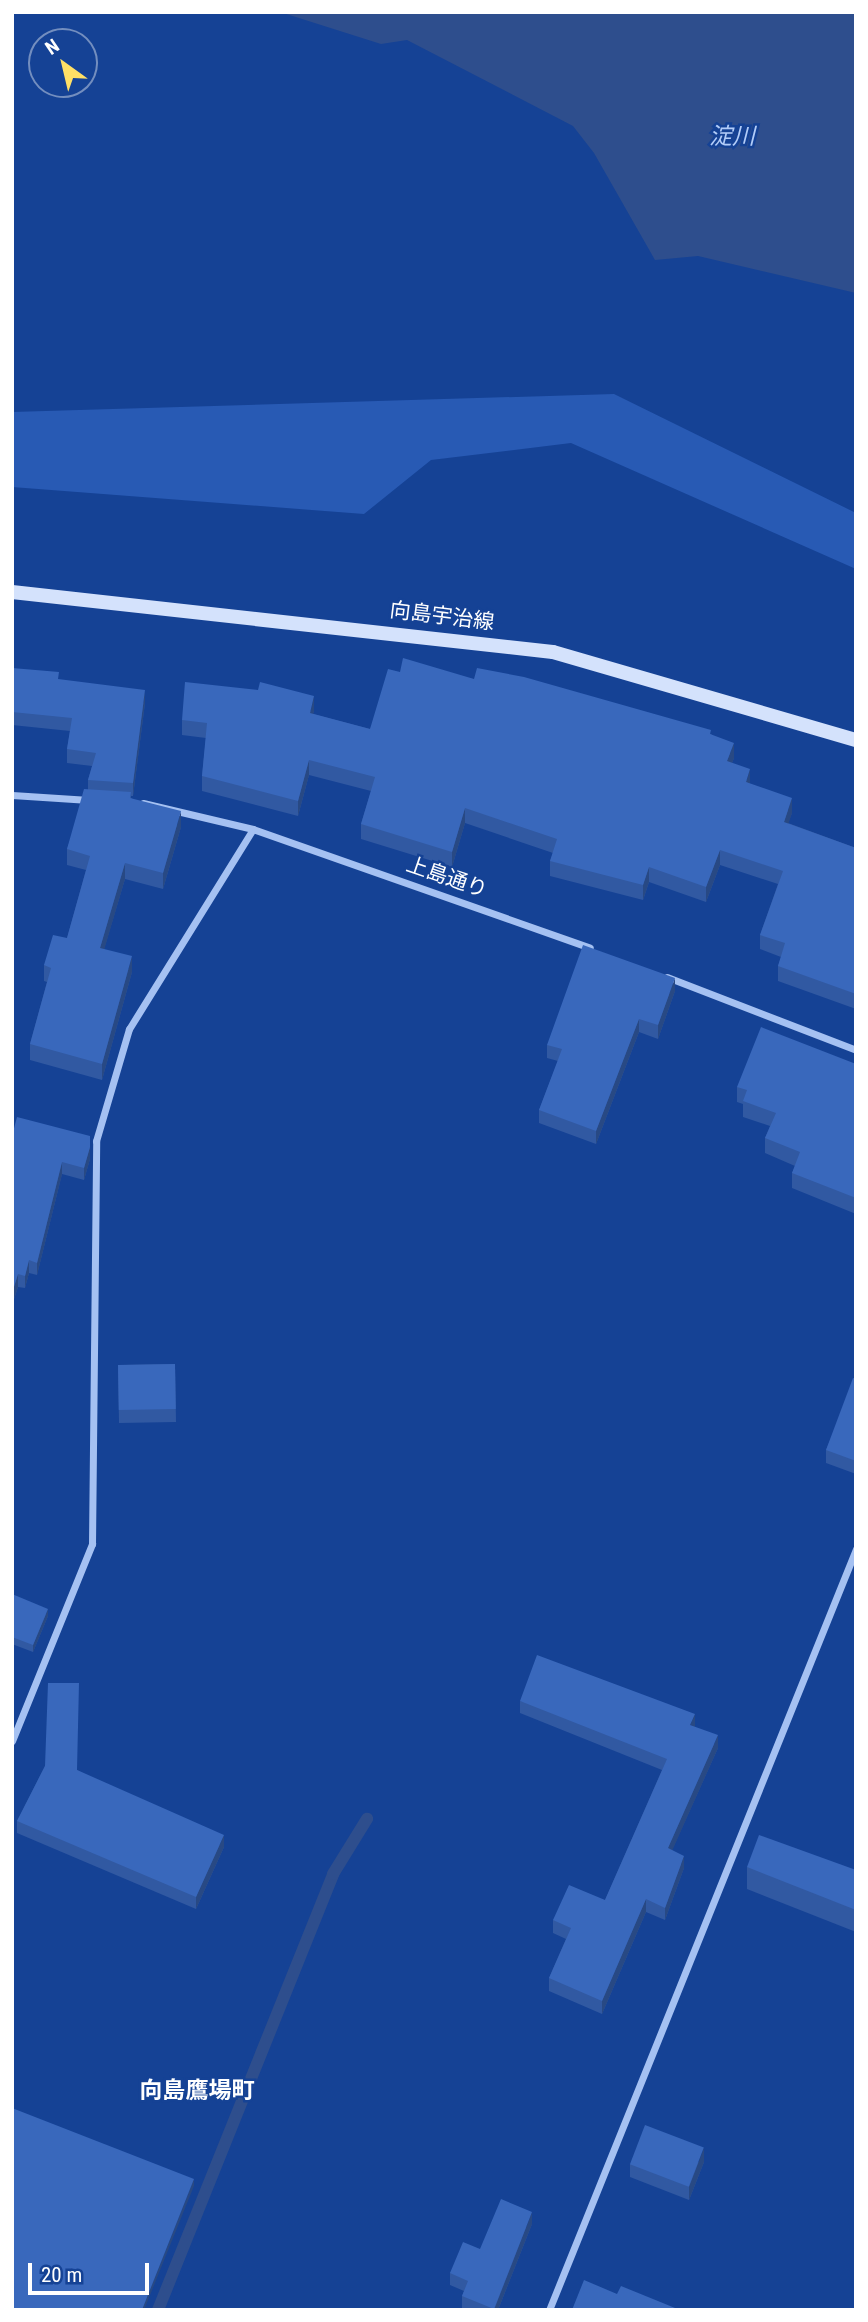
<!DOCTYPE html>
<html>
<head>
<meta charset="utf-8">
<style>
	body { margin:0 }
	#map { position:relative; width:868px; height:2322px; overflow:hidden; background:#154295; font-family:"Roboto Condensed","Noto Sans JP",sans-serif }
	div>[style] { position:absolute }
	[style*='--x'] { left:calc(var(--x)*1px); top:calc(var(--y)*1px); width:calc(var(--w)*1px); rotate:calc(var(--a)*1deg) }
	.green>* { inset:0; background:#285ab4 }
	.water>* { inset:0; background:#2e4e8d }
	.stream>* { height:12px; margin:-6px; padding:0 6px; transform-origin:6px; border-radius:6px; background:#2e4e8d }
	.minor>* { height:7px; margin:-3.5px; padding:0 3.5px; transform-origin:3.5px; border-radius:3.5px; background:#a5c1f2 }
	.secondary>* { height:14px; margin:-7px; padding:0 7px; transform-origin:7px; border-radius:7px; background:#d4e2fc }
	.wall>* { inset:0; background:#3159a2; transform-origin:0 0 }
	.shaded-wall>* { inset:0; background:#284984 }
	.building>* { inset:0; background:#3968bc; transform-origin:0 0 }
	span { translate:-50% -50%; white-space:nowrap; text-align:center; line-height:1.15; -webkit-text-stroke:5px #154295; paint-order:stroke }
	.street-label { font-size:21px; color:#fff }
	.water-label { font-size:23px; color:#b2ccf8; font-style:italic }
	.neighbourhood-label { font-size:23px; color:#fff; font-weight:700 }
	.frame { position:absolute; inset:0; border:14px solid #fff; pointer-events:none }
	.north { position:absolute; left:28px; top:28px; width:70px; height:70px; box-sizing:border-box; background:#154295; border:2px solid #738ebf; border-radius:50%; rotate:326deg; font-size:19px; font-weight:700; line-height:28px; text-align:center; color:#fff }
	.north::after { content:''; display:block; margin:auto; width:24px; height:32px; background:#ffe066; clip-path:polygon(50% 0,100% 100%,50% 72%,0 100%) }
	.scale { position:absolute; left:28px; top:2263px; width:121px; height:32px; box-sizing:border-box; border:4px solid #fff; border-top:0; padding-left:9px; font-size:21px; line-height:24px; white-space:nowrap; color:#fff; -webkit-text-stroke:5px #154295; paint-order:stroke }
</style>
</head>
<body>
<div id="map">
	<div class="green">
		<i style="clip-path:polygon(614px 394px,856px 513px,856px 569px,571px 443px,431px 460px,364px 514px,12px 487px,12px 412px)"></i>
	</div>
	<div class="water">
		<i style="clip-path:polygon(280px 12px,856px 12px,856px 293px,698px 256px,655px 260px,594px 153px,573px 126px,407px 40px,381px 44px)"></i>
	</div>
	<div class="stream">
		<i style="--x:158;--y:2310;--w:470;--a:-68.1"></i>
		<i style="--x:333;--y:1874;--w:65;--a:-58.3"></i>
	</div>
	<div class="minor">
		<i style="--x:12;--y:795;--w:77;--a:3.7"></i>
		<i style="--x:143;--y:803;--w:113;--a:13.3"></i>
		<i style="--x:253;--y:829;--w:357;--a:19.4"></i>
		<i style="--x:667;--y:977;--w:203;--a:21.1"></i>
		<i style="--x:12;--y:1741;--w:213;--a:-67.9"></i>
		<i style="--x:92;--y:1544;--w:403;--a:-89.4"></i>
		<i style="--x:96;--y:1141;--w:117;--a:-73.6"></i>
		<i style="--x:129;--y:1029;--w:235;--a:-58.2"></i>
		<i style="--x:549;--y:2310;--w:821;--a:-68.03"></i>
	</div>
	<div class="secondary">
		<i style="--x:12;--y:592;--w:544;--a:6.33"></i>
		<i style="--x:553;--y:652;--w:316;--a:16.2"></i>
	</div>
	<div class="wall">
		<i style="clip-path:polygon(12px 668px,145px 703px,133px 796px,131px 796px,131px 798px,181px 827px,163px 889px,125px 879px,104px 949px,132px 972px,102px 1080px,30px 1060px,30px 1044px,47px 982px,44px 981px,44px 965px,67px 938px,86px 870px,67px 865px,67px 849px,88px 790px,88px 780px,92px 766px,67px 763px,67px 749px,70px 731px,12px 725px)"></i>
		<i style="clip-path:polygon(400px 672px,474px 679px,711px 734px,734px 758px,732px 763px,750px 784px,792px 813px,788px 823px,856px 848px,856px 1009px,778px 981px,778px 966px,781px 957px,760px 949px,760px 935px,778px 884px,720px 865px,706px 902px,649px 882px,643px 900px,550px 876px,550px 861px,553px 853px,465px 823px,452px 867px,361px 839px,361px 824px,371px 791px,309px 775px,298px 816px,202px 791px,202px 776px,206px 738px,182px 735px,182px 720px,314px 711px,313px 714px,370px 729px)"></i>
		<i style="clip-path:polygon(675px 991px,658px 1039px,639px 1032px,596px 1144px,539px 1123px,539px 1110px,558px 1061px,547px 1058px,547px 1045px)"></i>
		<i style="clip-path:polygon(856px 1064px,856px 1214px,792px 1188px,792px 1173px,795px 1166px,765px 1153px,765px 1138px,770px 1126px,743px 1117px,743px 1104px,737px 1102px,737px 1087px)"></i>
		<i style="clip-path:polygon(12px 1136px,90px 1136px,90px 1159px,84px 1180px,62px 1174px,37px 1275px,29px 1273px,25px 1288px,18px 1287px,13px 1302px)"></i>
		<i style="left:175px;top:1364px;width:58px;height:57px;rotate:89deg"></i>
		<i style="clip-path:polygon(856px 1379px,856px 1474px,826px 1463px,826px 1450px)"></i>
		<i style="clip-path:polygon(12px 1594px,48px 1616px,33px 1652px,12px 1644px)"></i>
		<i style="clip-path:polygon(520px 1701px,695px 1727px,718px 1748px,672px 1850px,684px 1868px,665px 1920px,646px 1912px,602px 2014px,549px 1991px,549px 1978px,566px 1939px,553px 1933px,553px 1920px,605px 1900px,662px 1770px,520px 1713px)"></i>
		<i style="clip-path:polygon(45px 1766px,77px 1770px,224px 1847px,196px 1909px,17px 1833px,17px 1821px)"></i>
		<i style="clip-path:polygon(747px 1867px,856px 1870px,856px 1932px,747px 1889px)"></i>
		<i style="clip-path:polygon(704px 2162px,689px 2200px,630px 2177px,630px 2164px)"></i>
		<i style="clip-path:polygon(532px 2224px,498px 2310px,467px 2310px,462px 2308px,462px 2296px,464px 2291px,450px 2285px,450px 2273px,480px 2249px)"></i>
	</div>
	<div class="shaded-wall">
		<i style="clip-path:polygon(145px 690px,145px 703px,133px 796px,133px 783px)"></i>
		<i style="clip-path:polygon(314px 696px,314px 711px,310px 728px,310px 713px)"></i>
		<i style="clip-path:polygon(734px 743px,734px 758px,727px 776px,727px 761px)"></i>
		<i style="clip-path:polygon(309px 760px,309px 775px,298px 816px,298px 801px)"></i>
		<i style="clip-path:polygon(750px 769px,750px 784px,746px 782px)"></i>
		<i style="clip-path:polygon(792px 798px,792px 813px,784px 837px,784px 822px)"></i>
		<i style="clip-path:polygon(465px 808px,465px 823px,452px 867px,452px 852px)"></i>
		<i style="clip-path:polygon(181px 811px,181px 827px,163px 889px,163px 873px)"></i>
		<i style="clip-path:polygon(720px 850px,720px 865px,706px 902px,706px 887px)"></i>
		<i style="clip-path:polygon(125px 863px,125px 879px,100px 964px,100px 948px)"></i>
		<i style="clip-path:polygon(649px 867px,649px 882px,643px 900px,643px 885px)"></i>
		<i style="clip-path:polygon(132px 956px,132px 972px,102px 1080px,102px 1064px)"></i>
		<i style="clip-path:polygon(675px 978px,675px 991px,658px 1039px,658px 1025px)"></i>
		<i style="clip-path:polygon(639px 1019px,639px 1032px,596px 1144px,596px 1131px)"></i>
		<i style="clip-path:polygon(90px 1147px,90px 1159px,84px 1180px,84px 1168px)"></i>
		<i style="clip-path:polygon(62px 1162px,62px 1174px,37px 1275px,37px 1263px)"></i>
		<i style="clip-path:polygon(29px 1260px,29px 1273px,25px 1288px,25px 1276px)"></i>
		<i style="clip-path:polygon(18px 1274px,18px 1287px,13px 1302px,13px 1290px)"></i>
		<i style="clip-path:polygon(48px 1609px,48px 1616px,33px 1652px,33px 1645px)"></i>
		<i style="clip-path:polygon(695px 1714px,695px 1727px,690px 1725px)"></i>
		<i style="clip-path:polygon(718px 1735px,718px 1748px,668px 1860px,668px 1848px)"></i>
		<i style="clip-path:polygon(224px 1835px,224px 1847px,196px 1909px,196px 1897px)"></i>
		<i style="clip-path:polygon(684px 1856px,684px 1868px,665px 1920px,665px 1908px)"></i>
		<i style="clip-path:polygon(646px 1899px,646px 1912px,602px 2014px,602px 2001px)"></i>
		<i style="clip-path:polygon(704px 2148px,704px 2162px,689px 2200px,689px 2187px)"></i>
		<i style="clip-path:polygon(194px 2179px,194px 2186px,144px 2310px,142px 2310px)"></i>
		<i style="clip-path:polygon(532px 2212px,532px 2224px,498px 2310px,494px 2310px)"></i>
	</div>
	<div class="building">
		<i style="clip-path:polygon(403px 658px,474px 679px,477px 668px,524px 677px,711px 730px,710px 734px,734px 743px,727px 761px,750px 769px,746px 782px,792px 798px,784px 822px,856px 848px,856px 994px,778px 966px,785px 943px,760px 935px,783px 871px,720px 850px,706px 887px,649px 867px,643px 885px,550px 861px,557px 839px,465px 808px,452px 852px,361px 824px,375px 777px,309px 760px,298px 801px,202px 776px,207px 723px,182px 720px,185px 682px,258px 690px,260px 682px,314px 696px,310px 713px,370px 729px,388px 669px,400px 672px)"></i>
		<i style="clip-path:polygon(12px 668px,59px 672px,58px 679px,145px 690px,133px 783px,88px 780px,96px 753px,67px 749px,72px 718px,12px 712px)"></i>
		<i style="clip-path:polygon(84px 789px,131px 792px,130px 798px,181px 811px,163px 873px,125px 863px,100px 948px,132px 956px,102px 1064px,30px 1044px,51px 968px,44px 965px,53px 935px,67px 938px,90px 856px,67px 849px)"></i>
		<i style="clip-path:polygon(583px 945px,675px 978px,658px 1025px,639px 1019px,596px 1131px,539px 1110px,562px 1049px,547px 1045px)"></i>
		<i style="clip-path:polygon(761px 1027px,856px 1064px,856px 1198px,792px 1173px,800px 1152px,765px 1138px,776px 1113px,743px 1101px,747px 1090px,737px 1087px)"></i>
		<i style="clip-path:polygon(17px 1117px,90px 1136px,90px 1147px,84px 1168px,62px 1162px,37px 1263px,29px 1260px,25px 1276px,18px 1274px,13px 1290px,12px 1136px)"></i>
		<i style="left:175px;top:1364px;width:45px;height:57px;rotate:89deg"></i>
		<i style="clip-path:polygon(853px 1378px,856px 1379px,856px 1461px,826px 1450px)"></i>
		<i style="clip-path:polygon(12px 1594px,48px 1609px,33px 1645px,12px 1637px)"></i>
		<i style="clip-path:polygon(537px 1655px,695px 1714px,690px 1725px,718px 1735px,668px 1848px,684px 1856px,665px 1908px,646px 1899px,602px 2001px,549px 1978px,571px 1928px,553px 1920px,569px 1885px,605px 1900px,667px 1759px,520px 1701px)"></i>
		<i style="clip-path:polygon(48px 1683px,79px 1683px,77px 1770px,224px 1835px,196px 1897px,17px 1821px,45px 1766px)"></i>
		<i style="clip-path:polygon(759px 1835px,856px 1870px,856px 1910px,747px 1867px)"></i>
		<i style="clip-path:polygon(12px 2108px,194px 2179px,142px 2310px,12px 2310px)"></i>
		<i style="left:645px;top:2125px;width:63px;height:42px;rotate:21deg"></i>
		<i style="clip-path:polygon(501px 2199px,532px 2212px,494px 2309px,462px 2296px,468px 2281px,450px 2273px,463px 2242px,480px 2249px)"></i>
		<i style="clip-path:polygon(584px 2280px,617px 2294px,621px 2286px,680px 2310px,572px 2310px)"></i>
	</div>
	<div class="street-label">
		<span style="left:442px;top:616px;rotate:7deg">向島宇治線</span>
		<span style="left:447px;top:877px;rotate:19deg">上島通り</span>
	</div>
	<div class="water-label">
		<span style="left:732px;top:137px">淀川</span>
	</div>
	<div class="neighbourhood-label">
		<span style="left:197px;top:2091px">向島鷹場町</span>
	</div>
	<div class="frame"></div>
	<div class="north">N</div>
	<div class="scale">20 m</div>
</div>
</body>
</html>
